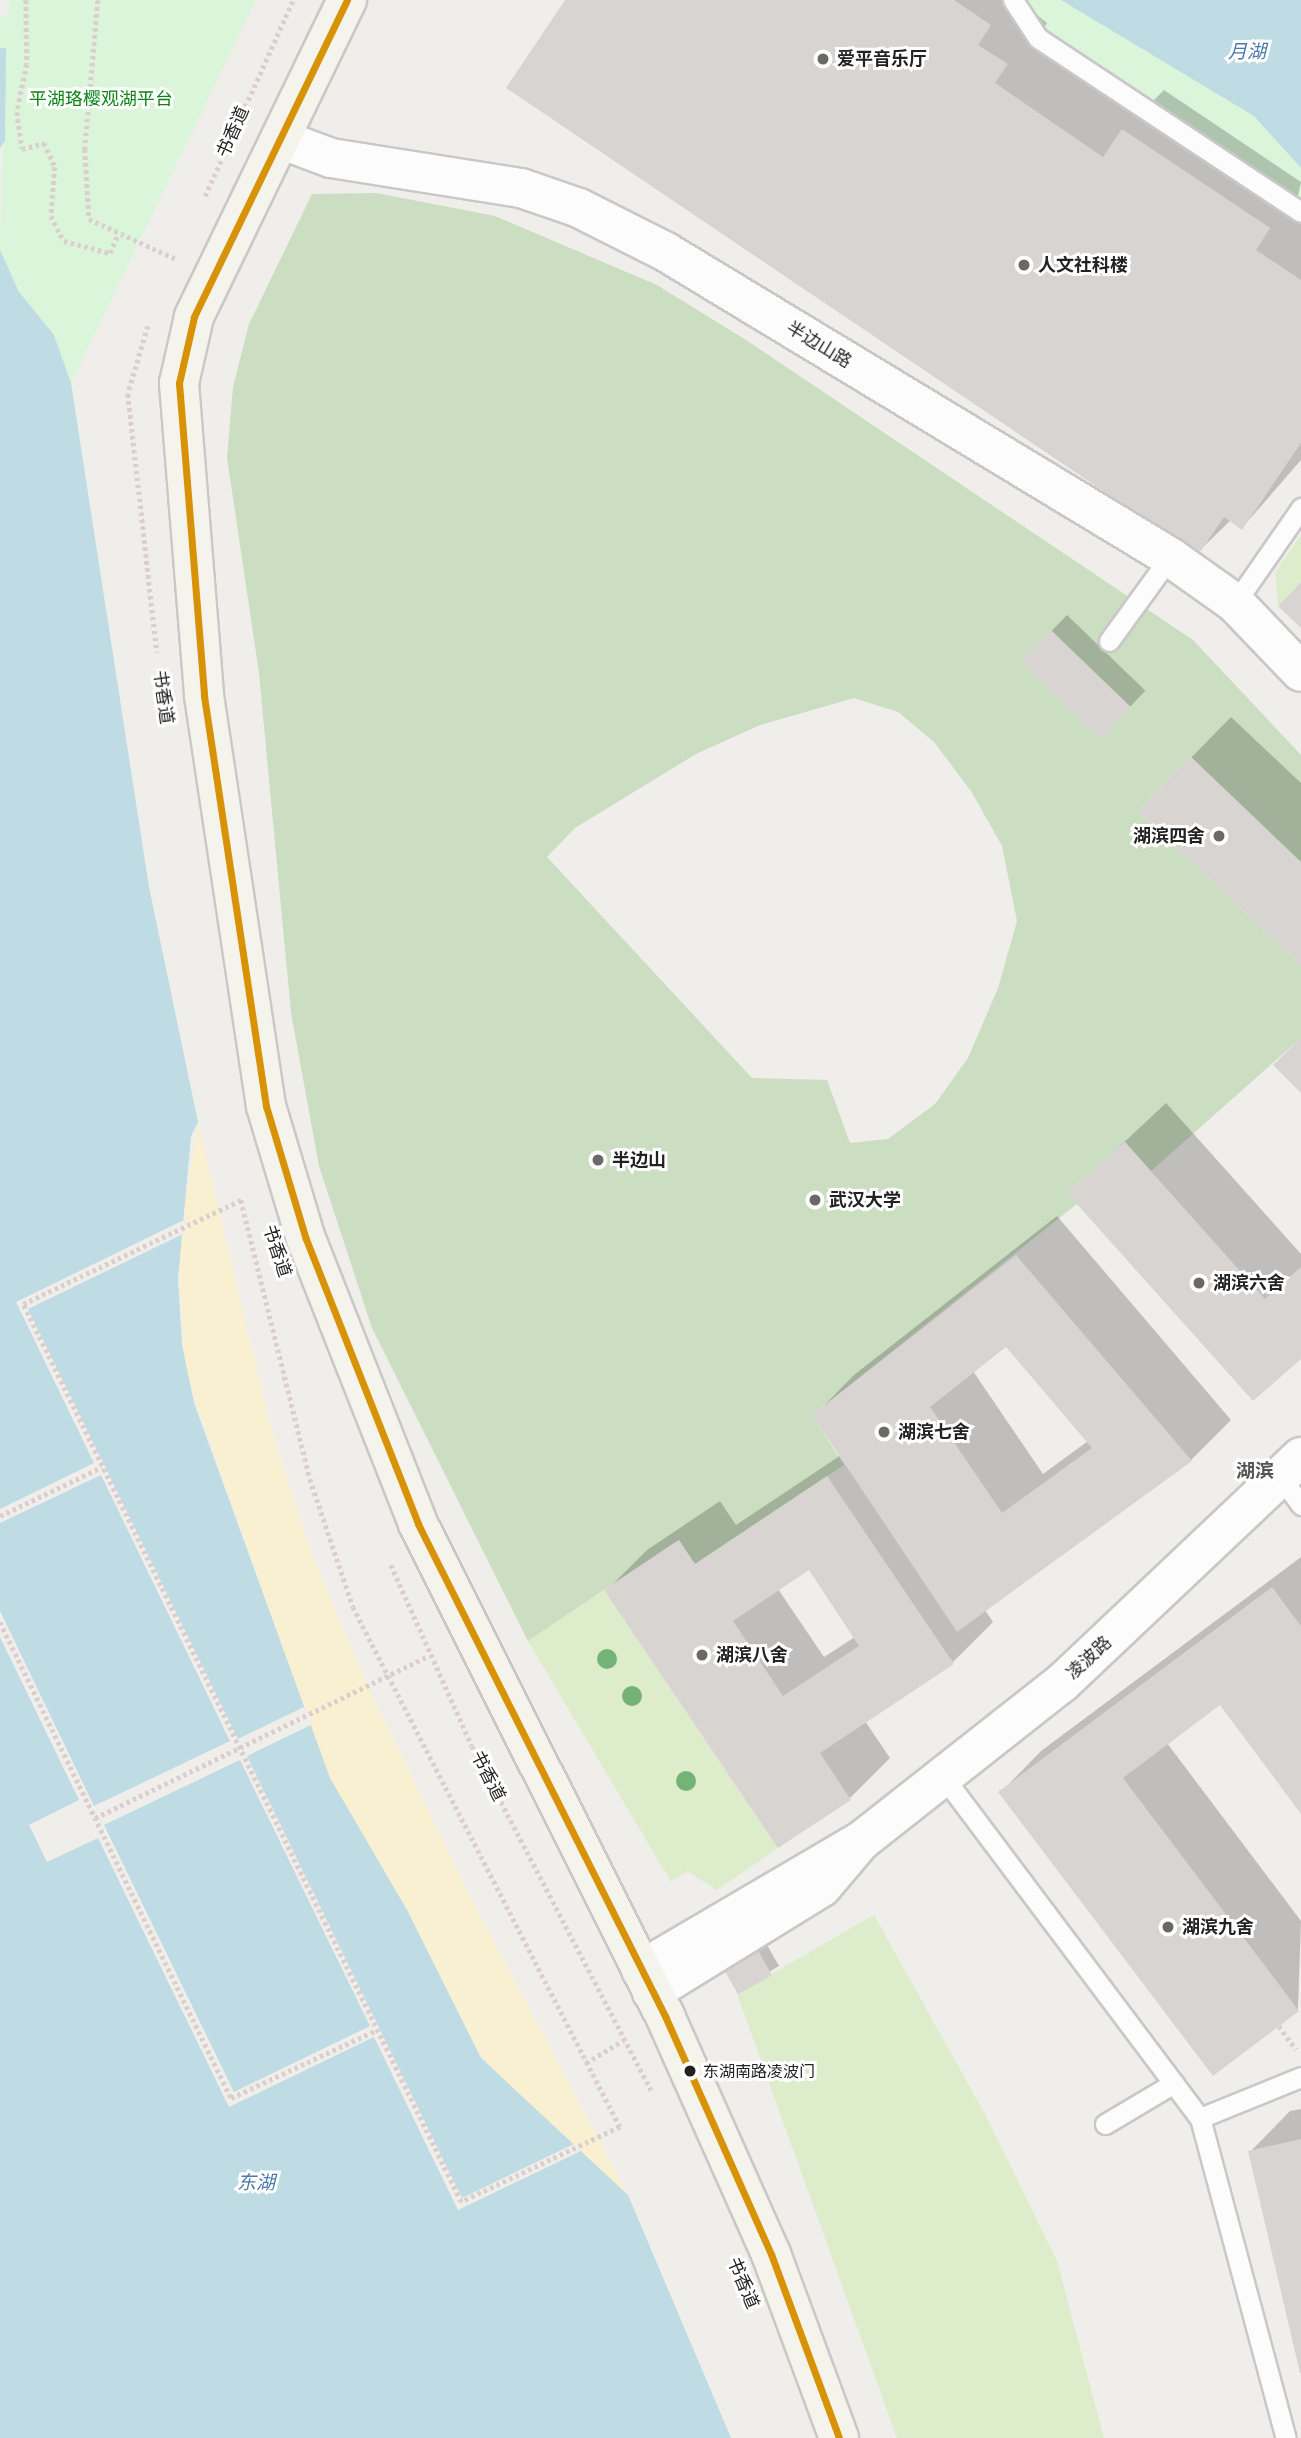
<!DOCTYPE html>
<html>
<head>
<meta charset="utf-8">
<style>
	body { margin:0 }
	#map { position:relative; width:1301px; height:2438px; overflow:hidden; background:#f0eeeb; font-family:Quicksand,"Noto Sans SC",sans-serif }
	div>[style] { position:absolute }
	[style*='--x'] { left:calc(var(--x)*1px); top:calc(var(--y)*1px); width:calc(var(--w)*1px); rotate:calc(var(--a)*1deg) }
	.grass>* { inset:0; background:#ddeccb }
	.forest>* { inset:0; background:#cbdec1 }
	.sand>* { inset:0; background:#f8f0d0 }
	.park>* { inset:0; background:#daf5da }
	.water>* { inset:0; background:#bfdbe3 }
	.pier>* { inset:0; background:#f0eeeb }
	.shadow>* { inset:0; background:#0003; transform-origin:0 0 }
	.building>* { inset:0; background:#d7d4d2; transform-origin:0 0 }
	.path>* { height:4.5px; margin-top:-2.25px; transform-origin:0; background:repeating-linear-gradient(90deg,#dccecd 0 3.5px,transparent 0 7px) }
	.roads { filter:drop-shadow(2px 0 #c9c8c7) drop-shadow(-2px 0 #c9c8c7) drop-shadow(0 2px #c9c8c7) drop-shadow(0 -2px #c9c8c7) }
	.lane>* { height:19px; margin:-9.5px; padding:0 9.5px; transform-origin:9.5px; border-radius:9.5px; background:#fdfcfc }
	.street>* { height:38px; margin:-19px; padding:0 19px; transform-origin:19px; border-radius:19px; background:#fdfcfc }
	.secondary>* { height:38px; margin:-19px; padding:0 19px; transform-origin:19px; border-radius:19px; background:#f4f4ed }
	.bus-1>* { height:7px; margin:-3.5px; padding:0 3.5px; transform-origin:3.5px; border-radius:3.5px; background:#d79205 }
	.trees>* { width:20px; height:20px; margin:-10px; border-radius:50%; background:#73b476 }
	.dots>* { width:19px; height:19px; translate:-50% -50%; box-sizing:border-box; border:4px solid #fff; border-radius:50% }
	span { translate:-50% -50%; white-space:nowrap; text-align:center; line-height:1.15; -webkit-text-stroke:6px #fff; paint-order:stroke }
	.bus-label { font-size:16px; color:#222 }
	.left { translate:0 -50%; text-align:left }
	.poi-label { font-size:18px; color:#222; font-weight:700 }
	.right { translate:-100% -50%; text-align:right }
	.park-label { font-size:18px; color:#0c8416 }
	.street-label { font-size:18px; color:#222 }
	.water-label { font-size:19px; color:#4a7aab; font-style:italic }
	.neighbourhood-label { font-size:19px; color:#555; font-weight:700 }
</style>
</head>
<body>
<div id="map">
	<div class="grass">
		<i style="clip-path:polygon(1301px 535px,1301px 582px,1278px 605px,1275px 573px)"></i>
		<i style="clip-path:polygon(604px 1590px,778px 1848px,717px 1890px,687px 1871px,671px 1882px,528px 1641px)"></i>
		<i style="clip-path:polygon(874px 1915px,986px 2116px,1057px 2261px,1104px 2438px,897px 2438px,737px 1994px)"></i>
	</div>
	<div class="forest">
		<i style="clip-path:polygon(evenodd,376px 193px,495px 216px,657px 285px,746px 340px,1193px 640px,1301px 755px,1301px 862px,1190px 756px,1138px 811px,1301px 965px,1301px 1038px,1151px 1171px,1125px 1142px,1068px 1192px,1077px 1204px,812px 1415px,844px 1465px,695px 1564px,678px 1540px,528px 1641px,372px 1328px,319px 1166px,291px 1013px,259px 673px,227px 458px,233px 387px,249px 324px,312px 194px,376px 193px,854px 698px,898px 712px,934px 742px,971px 791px,1002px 846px,1017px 921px,998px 988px,968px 1058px,935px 1104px,888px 1139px,850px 1143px,827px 1080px,752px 1078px,547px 857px,575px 828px,696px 754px,760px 725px,854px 698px)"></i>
	</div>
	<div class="sand">
		<i style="clip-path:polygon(198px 1122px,269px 1421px,311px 1552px,368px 1687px,474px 1904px,628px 2195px,526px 2106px,465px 2036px,407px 1910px,330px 1778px,313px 1736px,185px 1371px,178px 1248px)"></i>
	</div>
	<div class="park">
		<i style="clip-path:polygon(10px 0,256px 0,71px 383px,54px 335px,19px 292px,0 250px,6px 48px,0 48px,0 17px,8px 17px)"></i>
		<i style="clip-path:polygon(1023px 0,1301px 0,1301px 203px,1044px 32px)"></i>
	</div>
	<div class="water">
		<i style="clip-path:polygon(1061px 0,1301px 0,1301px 168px,1254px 116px)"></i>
		<i style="clip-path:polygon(0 48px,6px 48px,5px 141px,0 148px)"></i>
		<i style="clip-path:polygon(0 250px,19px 292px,54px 335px,71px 383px,149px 887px,198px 1122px,191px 1136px,178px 1279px,182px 1345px,194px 1403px,330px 1778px,407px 1910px,481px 2058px,628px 2195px,731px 2438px,0 2438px)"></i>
	</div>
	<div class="pier">
		<i style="clip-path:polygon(evenodd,188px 1218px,185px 1233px,28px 1309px,238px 1739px,306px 1706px,313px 1724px,247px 1756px,462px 2198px,574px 2144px,581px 2151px,458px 2210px,374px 2037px,229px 2107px,98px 1838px,47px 1862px,29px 1825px,79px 1800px,0 1637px,0 1611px,94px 1806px,230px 1741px,101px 1475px,0 1523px,0 1509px,94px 1463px,16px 1302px,188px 1218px,240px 1760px,370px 2026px,234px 2092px,104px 1825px,240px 1760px)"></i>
	</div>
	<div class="shadow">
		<i style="clip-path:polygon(567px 0,1019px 0,1047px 23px,1034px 42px,1140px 114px,1164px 90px,1301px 182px,1295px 209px,1301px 213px,1301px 460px,1242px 528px,1231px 520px,1198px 552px)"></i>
		<i style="left:1067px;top:615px;width:109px;height:64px;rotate:44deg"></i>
		<i style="clip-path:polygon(1231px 717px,1301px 783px,1301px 963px,1140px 810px)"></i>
		<i style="clip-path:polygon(1166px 1103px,1301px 1254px,1301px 1356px,1070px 1193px)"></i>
		<i style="clip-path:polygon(evenodd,1057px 1216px,1231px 1420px,1191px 1460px,985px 1610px,993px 1622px,953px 1662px,865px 1721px,890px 1758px,850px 1798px,607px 1590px,647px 1550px,720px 1501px,736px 1525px,841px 1455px,814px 1416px,854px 1375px,1057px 1216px,1006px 1345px,1088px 1441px,1043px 1474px,973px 1371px,1006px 1345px,1057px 1216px,809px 1568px,855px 1637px,824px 1657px,778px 1589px,809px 1568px)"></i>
		<i style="clip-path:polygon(1301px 1557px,1301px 1811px,1221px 1703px,1167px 1743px,1301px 1921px,1298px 2010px,1001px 1792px,1041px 1751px)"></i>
		<i style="clip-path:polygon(762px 1936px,779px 1966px,738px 1991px)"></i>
		<i style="clip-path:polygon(1301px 2109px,1301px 2370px,1250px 2152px,1290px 2111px)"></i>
	</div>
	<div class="building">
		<i style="clip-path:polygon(565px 0,954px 0,991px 25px,978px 45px,1008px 64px,995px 83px,1103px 157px,1122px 129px,1270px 228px,1256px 250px,1301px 280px,1301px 443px,1242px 530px,1224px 517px,1198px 555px,506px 88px)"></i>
		<i style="clip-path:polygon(1301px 582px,1301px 628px,1278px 606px)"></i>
		<i style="left:1051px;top:630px;width:111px;height:44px;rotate:44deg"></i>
		<i style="clip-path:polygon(1190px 756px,1301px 862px,1301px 965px,1138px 811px)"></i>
		<i style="clip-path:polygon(1301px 1038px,1301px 1093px,1273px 1065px)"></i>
		<i style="clip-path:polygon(1125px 1142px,1265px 1299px,1301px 1267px,1301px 1359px,1253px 1401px,1067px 1193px)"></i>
		<i style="clip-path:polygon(evenodd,1016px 1255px,1192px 1461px,957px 1632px,812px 1415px,1016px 1255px,1006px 1347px,1092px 1448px,1002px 1513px,930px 1407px,1006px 1347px)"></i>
		<i style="clip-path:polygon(evenodd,827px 1476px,954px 1664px,820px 1753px,851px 1800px,778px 1848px,604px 1590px,679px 1540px,695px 1564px,827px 1476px,809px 1570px,859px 1646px,783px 1696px,733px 1621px,809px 1570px)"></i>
		<i style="clip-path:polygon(1272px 1587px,1301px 1626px,1301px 1814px,1220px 1705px,1123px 1778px,1299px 2011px,1213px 2076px,998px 1792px)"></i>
		<i style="left:754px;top:1943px;width:37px;height:39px;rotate:61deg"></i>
		<i style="clip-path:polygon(1301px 2139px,1301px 2373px,1300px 2373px,1248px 2151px)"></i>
	</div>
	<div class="path">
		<i style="--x:26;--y:0;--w:64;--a:89.1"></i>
		<i style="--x:27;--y:64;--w:49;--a:101.8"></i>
		<i style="--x:17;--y:112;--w:37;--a:82"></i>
		<i style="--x:22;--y:149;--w:23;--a:-15"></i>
		<i style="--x:44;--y:143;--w:26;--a:65"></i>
		<i style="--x:55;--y:167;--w:49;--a:94.7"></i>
		<i style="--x:51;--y:216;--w:28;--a:63"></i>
		<i style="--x:64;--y:241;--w:48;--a:14.6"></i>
		<i style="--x:110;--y:253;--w:21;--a:-67"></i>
		<i style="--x:98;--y:0;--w:150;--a:95"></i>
		<i style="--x:85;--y:149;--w:70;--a:86.7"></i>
		<i style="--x:89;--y:219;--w:96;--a:24.7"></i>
		<i style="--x:205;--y:196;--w:215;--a:-65.8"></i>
		<i style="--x:148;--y:326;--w:71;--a:106.4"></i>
		<i style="--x:128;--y:394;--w:260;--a:83.6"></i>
		<i style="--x:241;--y:1200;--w:287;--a:76.1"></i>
		<i style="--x:310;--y:1479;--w:135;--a:71.4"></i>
		<i style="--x:353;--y:1607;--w:585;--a:62.82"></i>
		<i style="--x:620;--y:2127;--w:176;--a:154.7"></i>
		<i style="--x:461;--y:2202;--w:999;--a:-116"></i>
		<i style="--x:23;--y:1304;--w:242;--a:-25.5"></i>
		<i style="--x:0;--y:1516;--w:113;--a:-25.7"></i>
		<i style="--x:391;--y:1565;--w:198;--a:65.9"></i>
		<i style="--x:472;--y:1746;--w:388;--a:62.5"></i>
		<i style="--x:0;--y:1622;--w:529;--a:64.11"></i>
		<i style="--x:231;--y:2098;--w:161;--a:-25"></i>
		<i style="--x:95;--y:1818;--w:370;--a:-25.9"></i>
		<i style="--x:1279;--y:2026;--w:29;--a:54"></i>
		<i style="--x:586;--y:2063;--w:44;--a:-31.2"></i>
	</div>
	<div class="roads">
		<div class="lane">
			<i style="--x:1013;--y:0;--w:45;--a:56.7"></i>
			<i style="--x:1038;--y:38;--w:315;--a:33.5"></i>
			<i style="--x:1235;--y:603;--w:116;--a:-55.2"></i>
			<i style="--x:1109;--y:641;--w:104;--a:-54"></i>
			<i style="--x:1280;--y:1476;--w:36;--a:54"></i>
			<i style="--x:942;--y:1775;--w:429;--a:53.1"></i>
			<i style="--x:1200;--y:2118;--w:109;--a:-22.1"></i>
			<i style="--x:1200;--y:2118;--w:331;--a:75"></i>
			<i style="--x:1105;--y:2124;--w:80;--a:-30.7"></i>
		</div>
		<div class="street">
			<i style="--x:280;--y:139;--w:54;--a:20.4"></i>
			<i style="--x:331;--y:158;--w:192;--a:9"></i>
			<i style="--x:521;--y:188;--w:61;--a:19"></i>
			<i style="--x:579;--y:208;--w:97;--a:26.8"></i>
			<i style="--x:666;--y:252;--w:589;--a:31.18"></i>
			<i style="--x:1170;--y:557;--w:80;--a:35.3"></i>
			<i style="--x:1235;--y:603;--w:95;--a:46.3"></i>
			<i style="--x:861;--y:1841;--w:256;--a:-38.2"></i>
			<i style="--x:1062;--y:1683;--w:329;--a:-43.4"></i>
			<i style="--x:641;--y:1970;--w:255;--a:-30.4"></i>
			<i style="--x:861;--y:1841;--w:60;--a:130.3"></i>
			<i style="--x:822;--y:1887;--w:200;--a:148.3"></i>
		</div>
		<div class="secondary">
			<i style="--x:347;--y:0;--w:352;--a:115.8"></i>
			<i style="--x:194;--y:317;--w:68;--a:102.8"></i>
			<i style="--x:179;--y:383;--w:314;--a:85.4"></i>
			<i style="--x:204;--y:696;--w:415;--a:81.4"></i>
			<i style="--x:266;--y:1106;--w:139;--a:73.3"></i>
			<i style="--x:306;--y:1239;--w:306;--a:68.5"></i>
			<i style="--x:418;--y:1524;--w:551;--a:63.34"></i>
			<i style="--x:665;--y:2016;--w:261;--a:66"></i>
			<i style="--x:771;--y:2254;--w:196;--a:69.7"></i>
		</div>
	</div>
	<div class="bus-1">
		<i style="--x:347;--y:0;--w:352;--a:115.8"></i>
		<i style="--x:194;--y:317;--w:68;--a:102.8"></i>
		<i style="--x:179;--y:383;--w:314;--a:85.4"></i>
		<i style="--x:204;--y:696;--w:415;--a:81.4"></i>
		<i style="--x:266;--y:1106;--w:139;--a:73.3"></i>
		<i style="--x:306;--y:1239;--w:306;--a:68.5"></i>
		<i style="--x:418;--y:1524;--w:551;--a:63.34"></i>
		<i style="--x:665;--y:2016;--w:261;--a:66"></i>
		<i style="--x:771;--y:2254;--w:196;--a:69.7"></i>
	</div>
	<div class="trees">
		<i style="left:607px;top:1659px"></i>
		<i style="left:632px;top:1696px"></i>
		<i style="left:686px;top:1781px"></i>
	</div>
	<div class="dots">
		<i style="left:823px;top:59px;background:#6a6968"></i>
		<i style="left:1024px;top:265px;background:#6a6968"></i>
		<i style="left:1219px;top:836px;background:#6a6968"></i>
		<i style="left:598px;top:1160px;background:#6a6968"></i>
		<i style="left:815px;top:1200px;background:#6a6968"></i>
		<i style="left:1199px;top:1283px;background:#6a6968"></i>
		<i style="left:884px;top:1432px;background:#6a6968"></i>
		<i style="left:702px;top:1655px;background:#6a6968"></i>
		<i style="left:1168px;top:1927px;background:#6a6968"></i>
		<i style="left:690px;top:2071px;background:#222"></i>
	</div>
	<div class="bus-label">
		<span class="left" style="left:703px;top:2071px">东湖南路凌波门</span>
	</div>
	<div class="poi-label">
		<span class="left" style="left:837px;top:59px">爱平音乐厅</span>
		<span class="left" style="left:1038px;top:265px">人文社科楼</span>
		<span class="right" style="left:1205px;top:836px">湖滨四舍</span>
		<span class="left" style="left:612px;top:1160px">半边山</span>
		<span class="left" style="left:829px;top:1200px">武汉大学</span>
		<span class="left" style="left:1213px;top:1283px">湖滨六舍</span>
		<span class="left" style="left:898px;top:1432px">湖滨七舍</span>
		<span class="left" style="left:716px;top:1655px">湖滨八舍</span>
		<span class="left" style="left:1182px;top:1927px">湖滨九舍</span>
	</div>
	<div class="park-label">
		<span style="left:101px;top:99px">平湖珞樱观湖平台</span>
	</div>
	<div class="street-label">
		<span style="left:233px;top:132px;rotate:-66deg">书香道</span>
		<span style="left:819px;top:345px;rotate:31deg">半边山路</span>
		<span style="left:163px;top:697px;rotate:82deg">书香道</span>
		<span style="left:277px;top:1251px;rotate:72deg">书香道</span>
		<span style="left:1089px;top:1658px;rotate:-43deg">凌波路</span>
		<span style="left:488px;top:1776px;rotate:63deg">书香道</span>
		<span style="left:743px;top:2283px;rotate:67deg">书香道</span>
	</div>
	<div class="water-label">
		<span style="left:1247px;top:52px">月湖</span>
		<span style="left:256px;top:2183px">东湖</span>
	</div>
	<div class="neighbourhood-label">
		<span style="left:1255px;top:1471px">湖滨</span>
	</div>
</div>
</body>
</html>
